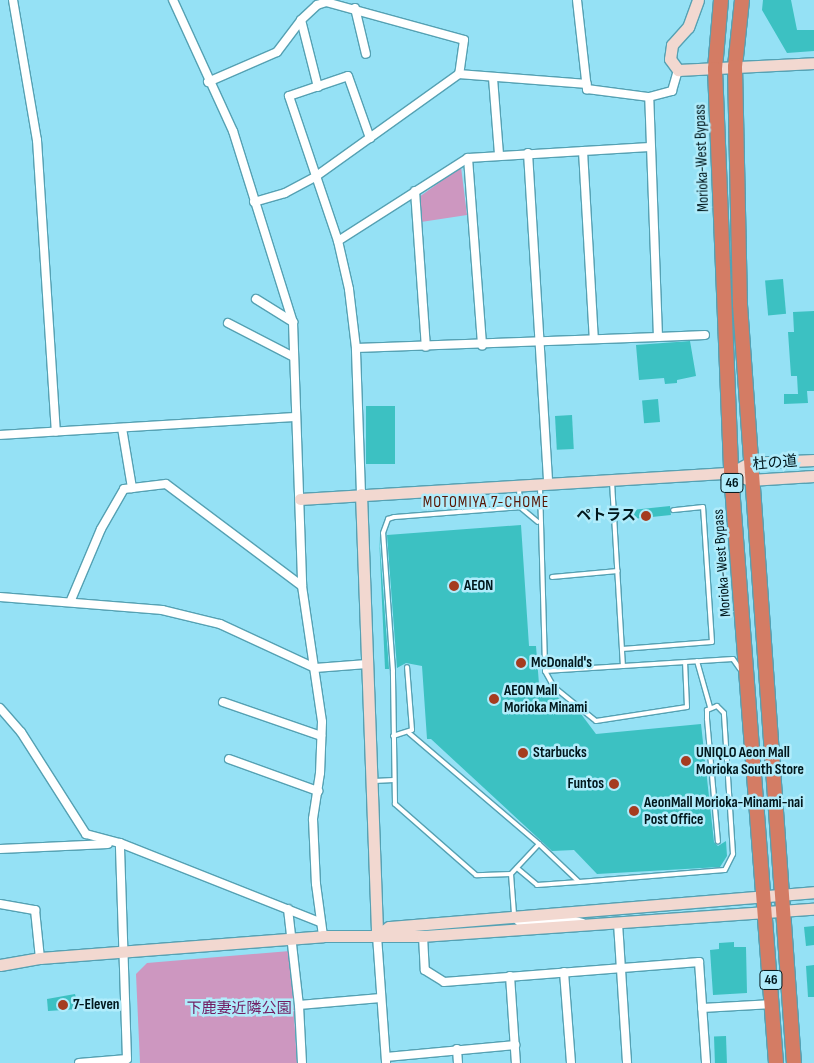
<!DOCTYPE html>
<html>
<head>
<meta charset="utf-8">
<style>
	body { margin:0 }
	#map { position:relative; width:814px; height:1063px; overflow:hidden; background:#95e1f5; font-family:"Sofia Sans Condensed","Noto Sans JP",sans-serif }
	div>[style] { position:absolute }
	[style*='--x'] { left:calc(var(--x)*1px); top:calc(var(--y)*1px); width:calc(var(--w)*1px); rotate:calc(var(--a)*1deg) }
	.green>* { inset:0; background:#cd97c0 }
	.building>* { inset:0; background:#3cc1c2; transform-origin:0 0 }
	.roads { filter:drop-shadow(1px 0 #55a1b3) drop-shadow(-1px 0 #55a1b3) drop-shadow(0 1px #55a1b3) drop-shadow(0 -1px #55a1b3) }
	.lane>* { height:4px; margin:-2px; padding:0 2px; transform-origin:2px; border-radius:2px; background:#fff }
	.street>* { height:8px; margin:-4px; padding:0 4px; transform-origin:4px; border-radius:4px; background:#fff }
	.secondary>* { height:11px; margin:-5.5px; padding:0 5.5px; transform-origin:5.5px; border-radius:5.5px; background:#f2d8d0 }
	.highway>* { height:14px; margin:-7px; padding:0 7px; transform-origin:7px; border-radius:7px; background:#d47c64 }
	.dots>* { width:14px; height:14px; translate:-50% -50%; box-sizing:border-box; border:2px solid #b0ecfb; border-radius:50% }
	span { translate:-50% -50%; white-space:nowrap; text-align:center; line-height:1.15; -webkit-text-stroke:5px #b0ecfb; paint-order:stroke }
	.shield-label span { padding:1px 4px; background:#b0ecfb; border:1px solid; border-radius:4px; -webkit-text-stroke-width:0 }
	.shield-label { font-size:14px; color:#01171c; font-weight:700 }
	.street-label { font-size:15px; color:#01171c }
	.poi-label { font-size:15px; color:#01171c; font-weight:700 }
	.right { translate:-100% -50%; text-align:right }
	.left { translate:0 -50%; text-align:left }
	.park-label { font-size:15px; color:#711d62 }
	.neighbourhood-label { font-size:16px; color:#581604; letter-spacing:1px }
</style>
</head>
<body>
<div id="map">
	<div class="green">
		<i style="clip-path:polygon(461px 167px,467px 215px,421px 222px,419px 197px)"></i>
		<i style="clip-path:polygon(290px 951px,297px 1063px,140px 1063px,136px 974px,147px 963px)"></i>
	</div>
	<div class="building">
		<i style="clip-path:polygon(763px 0,791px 0,797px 30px,814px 30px,814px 51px,787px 53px,762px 10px)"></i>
		<i style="left:783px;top:279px;width:35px;height:18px;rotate:85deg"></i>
		<i style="clip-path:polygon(814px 311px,814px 391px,807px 391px,808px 403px,784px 404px,784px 394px,798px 394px,797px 376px,791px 376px,788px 332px,794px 332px,793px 312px)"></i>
		<i style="clip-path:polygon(690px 341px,696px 376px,677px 380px,677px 383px,665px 384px,664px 378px,639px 380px,636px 345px)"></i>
		<i style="left:658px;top:399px;width:23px;height:16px;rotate:85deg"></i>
		<i style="left:366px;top:406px;width:29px;height:58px"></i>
		<i style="left:572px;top:415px;width:34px;height:17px;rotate:87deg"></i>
		<i style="left:670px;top:506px;width:9px;height:41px;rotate:84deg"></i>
		<i style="clip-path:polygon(521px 525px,529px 646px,536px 646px,539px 684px,581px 714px,596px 734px,701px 724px,714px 842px,718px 846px,726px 841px,727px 856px,720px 867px,597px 874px,574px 850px,552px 851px,431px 739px,427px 739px,422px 666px,406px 663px,397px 668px,387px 535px)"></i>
		<i style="clip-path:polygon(379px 535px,389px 669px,385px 669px)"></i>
		<i style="clip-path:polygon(814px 926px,814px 945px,806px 946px,804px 927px)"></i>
		<i style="clip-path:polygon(734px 942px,734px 947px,746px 947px,747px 993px,713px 995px,710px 950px,719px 949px,719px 943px)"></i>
		<i style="clip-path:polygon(814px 965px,814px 997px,808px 997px,806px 966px)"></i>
		<i style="clip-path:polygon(75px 994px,79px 1009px,48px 1011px,47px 999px)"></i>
		<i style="left:726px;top:1036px;width:27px;height:12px;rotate:88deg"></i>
	</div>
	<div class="roads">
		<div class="lane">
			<i style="--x:612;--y:482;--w:184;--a:86.6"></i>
			<i style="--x:623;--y:666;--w:110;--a:-3.6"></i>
			<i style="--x:733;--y:659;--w:12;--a:55"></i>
			<i style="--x:540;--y:487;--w:184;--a:88.4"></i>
			<i style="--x:545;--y:671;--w:78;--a:-3.7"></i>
			<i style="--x:519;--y:488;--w:19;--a:87"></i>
			<i style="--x:520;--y:507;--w:23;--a:40"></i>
			<i style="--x:552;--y:577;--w:66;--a:-5.2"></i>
			<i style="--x:622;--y:649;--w:90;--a:-4.4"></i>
			<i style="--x:712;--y:642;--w:135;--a:-93.8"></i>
			<i style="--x:703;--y:507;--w:30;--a:174"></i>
			<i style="--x:697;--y:661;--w:48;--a:74.2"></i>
			<i style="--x:545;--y:671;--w:18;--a:61"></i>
			<i style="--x:554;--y:687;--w:54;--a:39"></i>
			<i style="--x:596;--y:721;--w:92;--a:-8.7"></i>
			<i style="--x:687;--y:707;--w:45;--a:-92.5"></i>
			<i style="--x:409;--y:733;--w:171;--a:40.5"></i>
			<i style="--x:539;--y:844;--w:41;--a:133"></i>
			<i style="--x:511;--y:874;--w:35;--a:178"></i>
			<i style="--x:476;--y:875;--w:108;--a:-138.8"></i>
			<i style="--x:395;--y:804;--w:133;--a:-90.9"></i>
			<i style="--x:393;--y:671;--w:138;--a:-94.1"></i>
			<i style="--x:383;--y:533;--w:15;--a:-70"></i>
			<i style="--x:388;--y:519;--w:6;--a:-18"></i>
			<i style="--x:394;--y:517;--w:126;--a:-4.5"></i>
			<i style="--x:393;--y:736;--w:20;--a:-18"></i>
			<i style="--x:412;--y:730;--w:63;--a:-94.5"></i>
			<i style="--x:374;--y:781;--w:20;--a:-3"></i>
			<i style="--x:539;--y:844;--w:55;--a:43.5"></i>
			<i style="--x:579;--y:882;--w:146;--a:-4.7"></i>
			<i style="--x:725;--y:870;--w:18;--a:-63"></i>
			<i style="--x:733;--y:854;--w:141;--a:-93.7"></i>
			<i style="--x:724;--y:713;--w:10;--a:-135"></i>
			<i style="--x:717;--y:706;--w:11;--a:158"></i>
			<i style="--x:707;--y:710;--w:9;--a:90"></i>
			<i style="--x:707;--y:719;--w:123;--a:84.9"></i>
			<i style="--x:517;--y:868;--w:26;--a:40"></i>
			<i style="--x:537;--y:885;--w:42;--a:-4.1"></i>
			<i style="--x:511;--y:874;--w:40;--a:85.7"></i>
		</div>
		<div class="street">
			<i style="--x:13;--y:0;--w:142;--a:80.3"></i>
			<i style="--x:37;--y:140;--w:292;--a:86.3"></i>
			<i style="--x:173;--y:0;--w:144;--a:65.4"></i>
			<i style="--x:233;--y:131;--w:200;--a:72.6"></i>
			<i style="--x:293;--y:322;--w:264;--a:88"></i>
			<i style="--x:302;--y:586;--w:137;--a:81.6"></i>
			<i style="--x:322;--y:722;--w:51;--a:92.2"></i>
			<i style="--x:320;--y:773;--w:47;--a:98.7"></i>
			<i style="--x:313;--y:819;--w:65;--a:87.4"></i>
			<i style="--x:316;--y:884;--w:52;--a:82.3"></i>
			<i style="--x:577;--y:0;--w:90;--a:83.6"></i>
			<i style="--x:587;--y:89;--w:63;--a:7.4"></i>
			<i style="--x:649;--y:97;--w:24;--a:-15"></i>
			<i style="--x:672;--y:91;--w:22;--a:-74"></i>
			<i style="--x:355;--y:8;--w:47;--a:76.6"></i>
			<i style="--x:301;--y:20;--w:69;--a:75.8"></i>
			<i style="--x:493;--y:78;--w:76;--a:85.5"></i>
			<i style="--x:208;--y:82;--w:75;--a:-23.5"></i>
			<i style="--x:277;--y:52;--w:40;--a:-53"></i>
			<i style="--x:301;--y:20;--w:22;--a:-43"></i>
			<i style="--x:317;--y:5;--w:9;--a:-18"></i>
			<i style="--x:326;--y:2;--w:143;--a:15.4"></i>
			<i style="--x:464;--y:40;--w:34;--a:98"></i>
			<i style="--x:583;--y:151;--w:188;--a:86.7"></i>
			<i style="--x:528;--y:153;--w:332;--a:86.5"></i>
			<i style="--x:468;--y:158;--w:188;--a:85.7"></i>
			<i style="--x:415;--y:191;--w:156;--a:86"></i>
			<i style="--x:254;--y:202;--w:32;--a:-16"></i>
			<i style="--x:285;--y:193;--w:34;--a:-28"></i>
			<i style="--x:315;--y:177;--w:177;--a:-35.6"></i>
			<i style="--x:459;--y:74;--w:128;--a:4.5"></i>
			<i style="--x:338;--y:241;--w:154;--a:-32.6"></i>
			<i style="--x:468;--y:158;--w:182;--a:-3.5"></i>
			<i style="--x:256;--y:299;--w:44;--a:31.9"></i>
			<i style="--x:228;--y:323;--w:74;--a:27.3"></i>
			<i style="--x:658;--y:337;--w:47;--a:-2.4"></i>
			<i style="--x:356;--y:348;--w:302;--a:-2.1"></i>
			<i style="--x:658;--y:337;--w:240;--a:-92.1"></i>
			<i style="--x:122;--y:428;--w:61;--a:80.5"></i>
			<i style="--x:0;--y:435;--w:295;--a:-3.5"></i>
			<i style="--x:361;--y:494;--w:146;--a:-92"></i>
			<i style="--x:356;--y:348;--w:59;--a:-96.8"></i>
			<i style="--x:349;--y:289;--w:49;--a:-102.9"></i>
			<i style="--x:338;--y:241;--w:153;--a:-108.7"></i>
			<i style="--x:289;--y:96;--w:62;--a:-18.7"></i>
			<i style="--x:348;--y:76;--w:66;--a:70.5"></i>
			<i style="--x:0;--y:597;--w:163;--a:4.6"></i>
			<i style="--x:162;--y:610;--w:60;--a:13.6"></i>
			<i style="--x:220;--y:624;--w:105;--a:24.9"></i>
			<i style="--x:315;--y:668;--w:52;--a:-4.4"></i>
			<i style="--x:71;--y:600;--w:77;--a:-67.1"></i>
			<i style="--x:101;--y:529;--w:46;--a:-60.1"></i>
			<i style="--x:124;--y:489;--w:42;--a:-6.8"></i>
			<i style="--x:166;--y:484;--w:170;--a:36.9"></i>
			<i style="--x:223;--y:702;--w:104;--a:19.1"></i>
			<i style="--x:0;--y:708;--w:32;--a:49"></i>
			<i style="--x:21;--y:732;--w:121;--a:57.5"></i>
			<i style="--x:86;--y:834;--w:35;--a:15"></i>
			<i style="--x:120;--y:843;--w:215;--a:21.6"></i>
			<i style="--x:229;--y:759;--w:95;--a:19.8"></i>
			<i style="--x:0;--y:849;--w:108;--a:-2.7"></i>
			<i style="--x:0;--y:904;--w:36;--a:10"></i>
			<i style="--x:35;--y:910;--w:48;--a:84.1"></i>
			<i style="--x:288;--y:909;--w:97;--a:83.5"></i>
			<i style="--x:514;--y:917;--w:9;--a:41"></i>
			<i style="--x:521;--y:923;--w:46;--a:-5"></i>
			<i style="--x:567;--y:919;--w:16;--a:14"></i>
			<i style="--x:618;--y:923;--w:140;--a:86.3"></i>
			<i style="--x:377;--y:936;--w:127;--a:85.9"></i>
			<i style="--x:423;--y:936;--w:34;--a:87"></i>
			<i style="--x:425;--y:970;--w:22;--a:32"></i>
			<i style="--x:444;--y:982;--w:256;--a:-4.5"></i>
			<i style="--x:699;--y:962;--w:101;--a:86"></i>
			<i style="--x:564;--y:972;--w:91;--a:85.6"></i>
			<i style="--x:510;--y:976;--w:87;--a:86.1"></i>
			<i style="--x:702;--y:1008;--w:71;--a:-3.2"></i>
			<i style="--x:457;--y:1049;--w:14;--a:86"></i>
			<i style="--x:386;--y:1057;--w:130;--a:-5.3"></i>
			<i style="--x:79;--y:1063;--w:48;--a:-4.8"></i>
			<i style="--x:127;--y:1059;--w:216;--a:-91.9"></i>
			<i style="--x:302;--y:1063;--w:58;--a:-93"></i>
			<i style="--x:299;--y:1005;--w:82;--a:-4.9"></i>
		</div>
		<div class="secondary">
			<i style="--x:698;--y:0;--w:29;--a:110"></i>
			<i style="--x:688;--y:27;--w:24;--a:132"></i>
			<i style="--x:672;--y:45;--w:14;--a:98"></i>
			<i style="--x:670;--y:59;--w:14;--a:54"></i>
			<i style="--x:678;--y:70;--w:136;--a:-2.9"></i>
			<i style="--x:731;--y:473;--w:21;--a:-29"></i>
			<i style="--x:749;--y:463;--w:65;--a:-2.6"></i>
			<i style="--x:361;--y:494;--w:442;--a:87.9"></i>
			<i style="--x:300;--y:499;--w:432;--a:-3.5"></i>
			<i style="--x:731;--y:473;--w:20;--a:20"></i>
			<i style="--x:750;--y:480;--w:64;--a:-3.6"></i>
			<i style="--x:377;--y:936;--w:15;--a:-37"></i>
			<i style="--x:389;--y:927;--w:426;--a:-4.7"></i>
			<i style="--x:0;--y:965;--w:41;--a:-9.9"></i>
			<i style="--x:40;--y:958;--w:284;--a:-4.4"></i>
			<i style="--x:323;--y:936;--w:100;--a:0"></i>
			<i style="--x:423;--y:936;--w:392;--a:-4"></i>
		</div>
		<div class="highway">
			<i style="--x:721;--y:0;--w:69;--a:95"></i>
			<i style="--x:715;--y:69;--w:404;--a:87.7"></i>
			<i style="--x:731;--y:473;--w:592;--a:85.64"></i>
			<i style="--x:742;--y:0;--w:67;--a:96"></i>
			<i style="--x:735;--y:67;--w:238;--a:88.8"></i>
			<i style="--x:740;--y:305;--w:760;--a:85.93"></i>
		</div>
	</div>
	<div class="dots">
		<i style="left:646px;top:516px;background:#a53c20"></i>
		<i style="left:454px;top:586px;background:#a53c20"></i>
		<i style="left:521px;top:663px;background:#a53c20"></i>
		<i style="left:494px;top:699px;background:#a53c20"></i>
		<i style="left:523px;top:753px;background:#a53c20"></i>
		<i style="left:686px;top:761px;background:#a53c20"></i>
		<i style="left:614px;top:784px;background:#a53c20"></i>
		<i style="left:634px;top:811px;background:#a53c20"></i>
		<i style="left:63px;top:1005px;background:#a53c20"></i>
	</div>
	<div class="shield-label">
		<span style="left:732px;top:483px">46</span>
		<span style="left:771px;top:980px">46</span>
	</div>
	<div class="street-label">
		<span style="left:702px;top:158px;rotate:-92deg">Morioka-West Bypass</span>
		<span style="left:775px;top:463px;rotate:-5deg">杜の道</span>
		<span style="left:722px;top:563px;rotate:-94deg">Morioka-West Bypass</span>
	</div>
	<div class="poi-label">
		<span class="right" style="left:636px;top:516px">ペトラス</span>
		<span class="left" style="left:464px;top:586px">AEON</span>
		<span class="left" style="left:531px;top:663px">McDonald's</span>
		<span class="left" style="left:504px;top:699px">AEON Mall<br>Morioka Minami</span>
		<span class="left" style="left:696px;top:761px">UNIQLO Aeon Mall<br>Morioka South Store</span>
		<span class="left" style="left:533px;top:753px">Starbucks</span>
		<span class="right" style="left:604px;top:784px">Funtos</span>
		<span class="left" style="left:644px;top:811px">AeonMall Morioka-Minami-nai<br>Post Office</span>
		<span class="left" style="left:73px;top:1005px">7-Eleven</span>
	</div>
	<div class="park-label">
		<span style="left:239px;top:1009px">下鹿妻近隣公園</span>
	</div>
	<div class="neighbourhood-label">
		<span style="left:486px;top:503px">MOTOMIYA 7-CHOME</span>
	</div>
</div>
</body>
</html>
